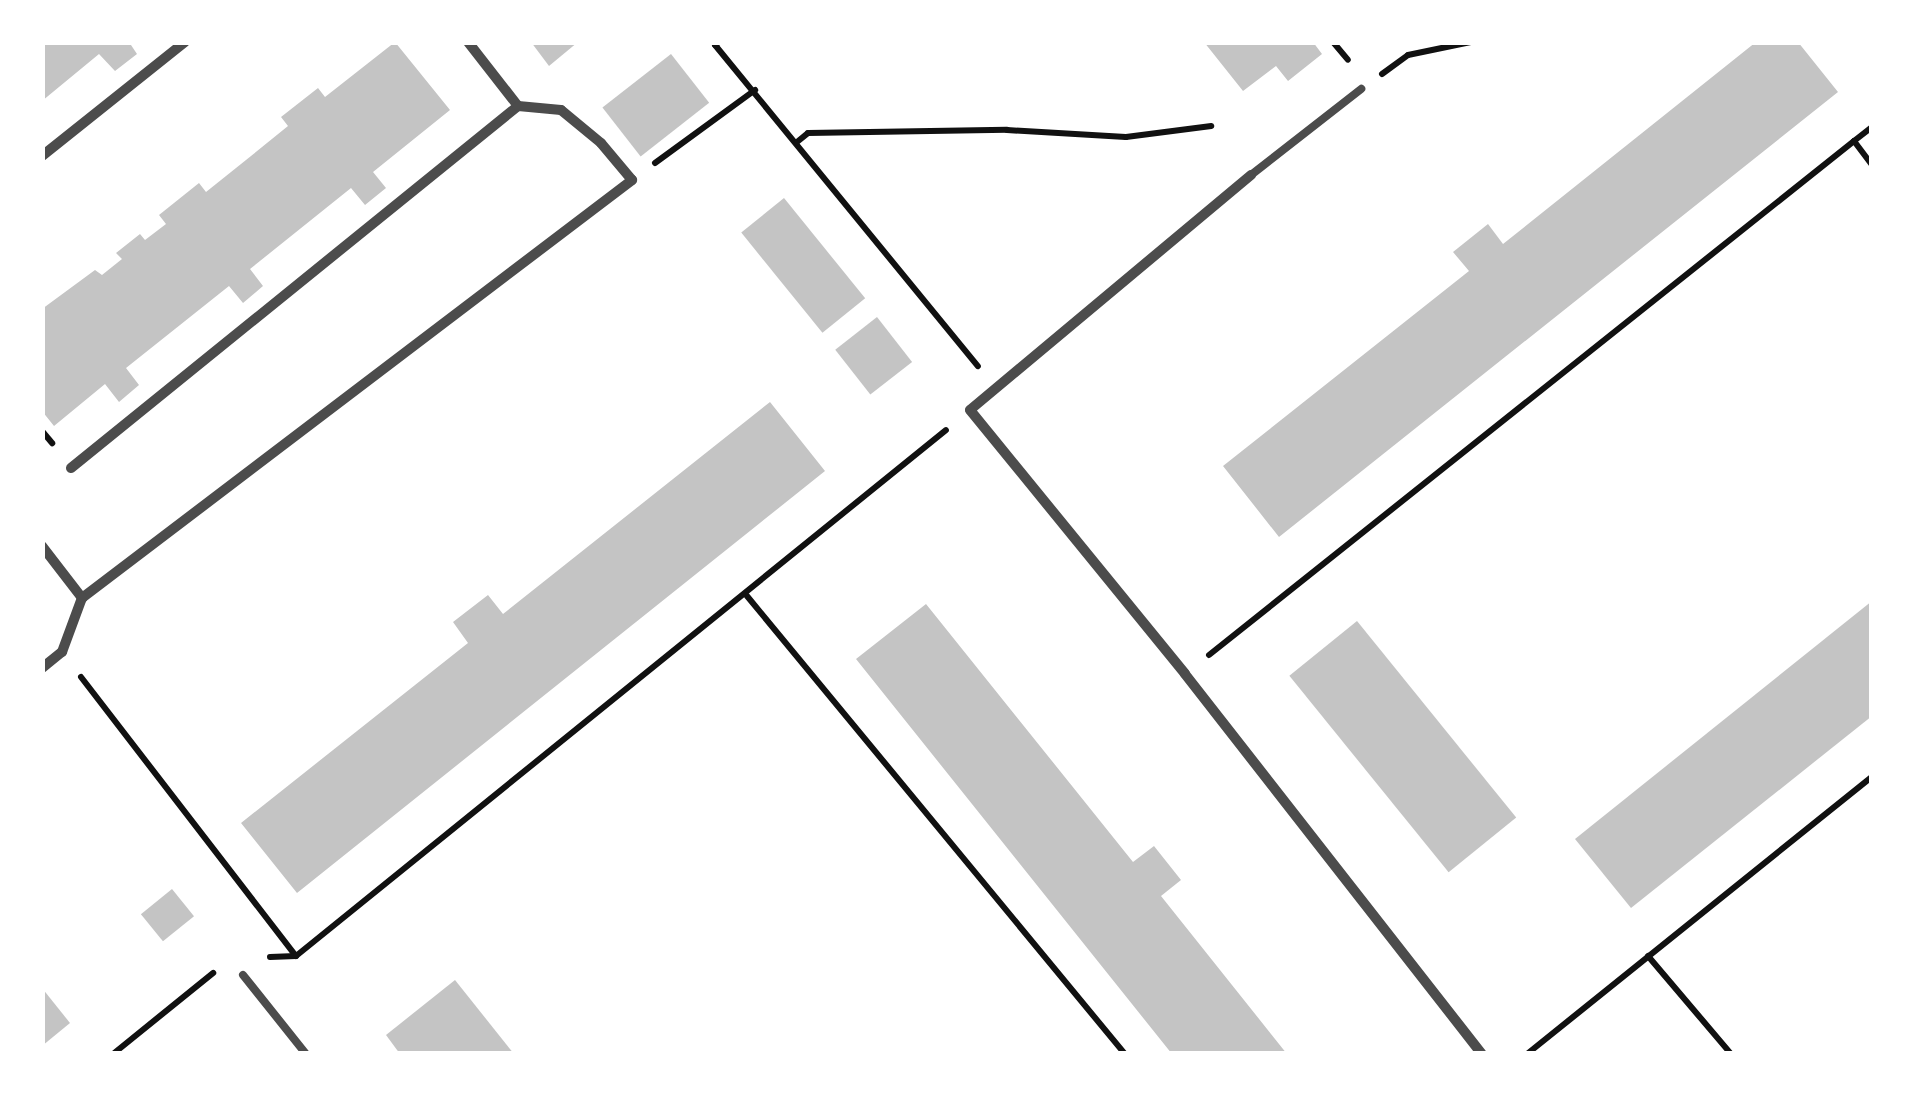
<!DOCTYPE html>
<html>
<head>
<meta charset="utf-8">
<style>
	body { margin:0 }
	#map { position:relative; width:1914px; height:1096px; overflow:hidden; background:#fff; font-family:"Space Grotesk",sans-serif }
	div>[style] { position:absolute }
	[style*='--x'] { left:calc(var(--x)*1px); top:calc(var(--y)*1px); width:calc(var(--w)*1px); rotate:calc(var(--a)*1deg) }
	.building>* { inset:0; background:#c4c4c4; transform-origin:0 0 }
	.path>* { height:6px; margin:-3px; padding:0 3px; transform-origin:3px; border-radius:3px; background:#111 }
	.service>* { height:8px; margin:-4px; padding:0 4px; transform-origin:4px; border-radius:4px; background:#4c4c4c }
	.minor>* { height:10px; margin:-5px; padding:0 5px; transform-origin:5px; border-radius:5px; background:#4c4c4c }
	span { translate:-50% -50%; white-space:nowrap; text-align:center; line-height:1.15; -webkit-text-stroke:9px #fff; paint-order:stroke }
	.frame { position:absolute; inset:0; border:45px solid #fff; pointer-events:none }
</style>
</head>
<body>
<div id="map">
	<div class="building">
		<i style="clip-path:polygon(42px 42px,129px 42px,137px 54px,115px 71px,99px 54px,42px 101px)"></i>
		<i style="clip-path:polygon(395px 42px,450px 110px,373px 172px,386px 188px,365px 205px,351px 188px,250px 269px,263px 286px,243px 303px,229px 286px,126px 368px,139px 385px,119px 402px,105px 384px,54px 426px,42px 411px,42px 309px,95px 270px,102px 275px,122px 259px,116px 253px,140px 234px,145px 240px,166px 224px,159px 215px,199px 183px,206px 192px,246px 160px,288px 126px,281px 117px,318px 88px,325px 97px)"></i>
		<i style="clip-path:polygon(531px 42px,578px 42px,549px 66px)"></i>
		<i style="clip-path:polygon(1204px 42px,1313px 42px,1322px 54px,1288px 81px,1276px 66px,1243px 91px)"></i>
		<i style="clip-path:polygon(1756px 42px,1798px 42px,1838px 92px,1279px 537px,1223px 466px,1469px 271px,1453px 252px,1488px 224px,1503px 244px)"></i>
		<i style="left:671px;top:54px;width:62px;height:87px;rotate:52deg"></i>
		<i style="left:784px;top:198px;width:129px;height:55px;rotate:51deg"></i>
		<i style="left:877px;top:317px;width:57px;height:53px;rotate:52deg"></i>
		<i style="clip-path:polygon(770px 402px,825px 471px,297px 893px,241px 823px,468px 643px,453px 622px,488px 595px,503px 614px)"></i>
		<i style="clip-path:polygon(1872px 601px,1872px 716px,1631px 908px,1575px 839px)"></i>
		<i style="clip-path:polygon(926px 604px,1133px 862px,1154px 846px,1181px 880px,1161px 896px,1287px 1054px,1172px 1054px,856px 659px)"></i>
		<i style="left:1357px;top:621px;width:253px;height:87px;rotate:51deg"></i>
		<i style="left:172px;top:889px;width:35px;height:40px;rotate:51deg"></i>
		<i style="clip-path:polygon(455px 980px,514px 1054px,400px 1054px,386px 1035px)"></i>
		<i style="clip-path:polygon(42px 988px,70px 1023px,42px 1046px)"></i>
	</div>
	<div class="path">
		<i style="--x:719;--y:42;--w:5;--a:143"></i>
		<i style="--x:715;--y:45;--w:415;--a:50.7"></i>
		<i style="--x:1333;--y:42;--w:23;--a:50"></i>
		<i style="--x:1382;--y:74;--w:32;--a:-36"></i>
		<i style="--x:1408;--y:55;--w:64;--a:-11.7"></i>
		<i style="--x:1854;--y:141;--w:23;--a:-38"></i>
		<i style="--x:797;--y:142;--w:14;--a:-39"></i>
		<i style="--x:808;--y:133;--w:199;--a:-0.9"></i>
		<i style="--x:1007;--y:130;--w:119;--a:3.4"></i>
		<i style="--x:1126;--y:137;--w:86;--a:-7.4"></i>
		<i style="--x:655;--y:163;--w:124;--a:-36.1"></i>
		<i style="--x:42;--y:431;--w:16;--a:50"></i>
		<i style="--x:747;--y:596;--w:594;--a:50.47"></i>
		<i style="--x:1209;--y:655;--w:825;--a:-38.55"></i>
		<i style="--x:1854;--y:141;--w:30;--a:53"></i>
		<i style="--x:81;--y:677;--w:352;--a:52.4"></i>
		<i style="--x:1648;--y:956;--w:128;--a:49.7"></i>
		<i style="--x:270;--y:957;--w:26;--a:-2"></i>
		<i style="--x:296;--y:956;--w:836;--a:-38.98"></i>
		<i style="--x:113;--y:1054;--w:129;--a:-39"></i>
		<i style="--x:1527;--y:1054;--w:442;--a:-38.8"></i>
	</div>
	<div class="service">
		<i style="--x:1251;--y:175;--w:140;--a:-38"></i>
		<i style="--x:243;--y:975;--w:101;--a:51.4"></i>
	</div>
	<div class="minor">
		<i style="--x:42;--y:156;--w:183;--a:-38.6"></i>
		<i style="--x:1251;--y:175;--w:366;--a:140.1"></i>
		<i style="--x:970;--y:410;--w:340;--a:50.8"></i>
		<i style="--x:1185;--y:674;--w:482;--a:52"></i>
		<i style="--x:71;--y:468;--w:575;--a:-39"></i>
		<i style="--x:518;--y:106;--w:81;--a:-128"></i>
		<i style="--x:42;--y:546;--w:66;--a:52.4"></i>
		<i style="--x:82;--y:598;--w:691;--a:-37.23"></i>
		<i style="--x:632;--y:180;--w:48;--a:-130"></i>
		<i style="--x:601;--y:143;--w:52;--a:-140.5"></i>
		<i style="--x:561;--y:110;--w:43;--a:-174.7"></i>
		<i style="--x:42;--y:668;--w:26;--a:-39"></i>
		<i style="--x:62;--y:652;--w:58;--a:-69.7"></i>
	</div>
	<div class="frame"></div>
</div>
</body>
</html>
